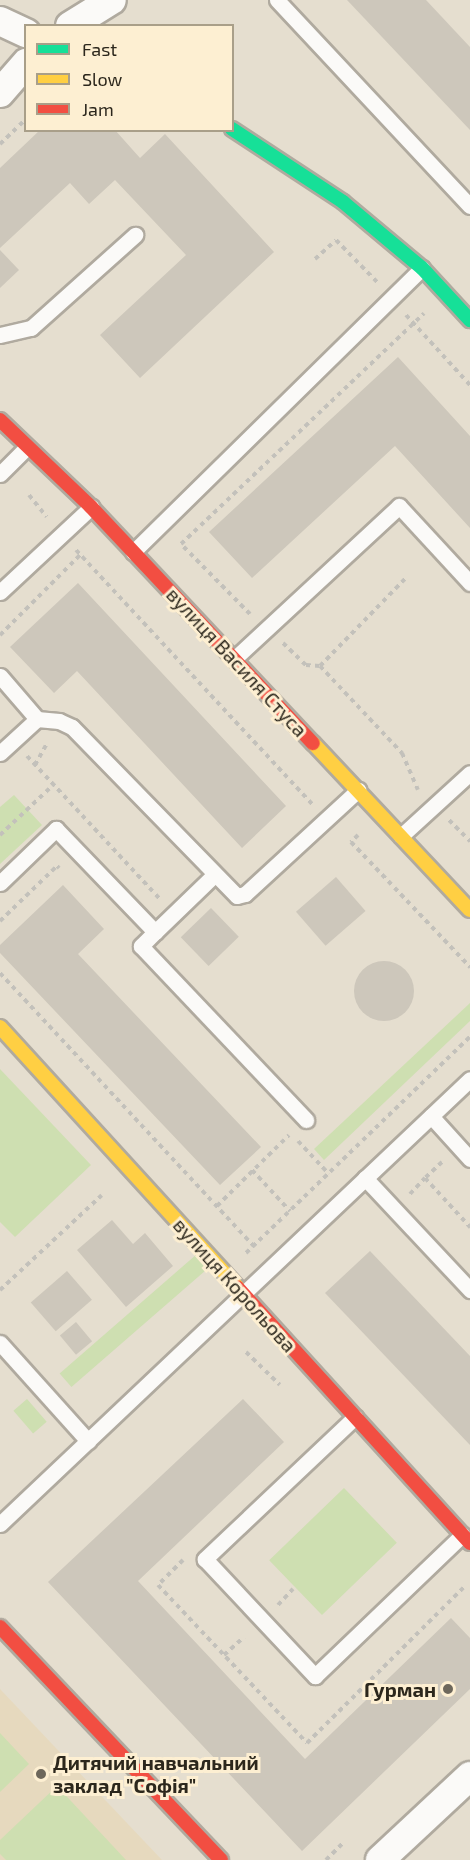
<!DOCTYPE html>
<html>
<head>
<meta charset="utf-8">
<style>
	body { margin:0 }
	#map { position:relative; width:470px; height:1860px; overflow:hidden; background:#e5decf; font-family:"Exo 2",sans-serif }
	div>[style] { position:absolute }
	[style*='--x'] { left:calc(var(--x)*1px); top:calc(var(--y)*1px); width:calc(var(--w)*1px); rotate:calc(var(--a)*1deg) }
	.built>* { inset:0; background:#e6d9be }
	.green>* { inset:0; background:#cedfb1; transform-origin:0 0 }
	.building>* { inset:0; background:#cdc7bb; transform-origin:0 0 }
	.round { border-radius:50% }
	.path>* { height:4px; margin-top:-2px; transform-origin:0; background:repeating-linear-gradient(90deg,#c3c1bb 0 4.5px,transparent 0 9px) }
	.roads { filter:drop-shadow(2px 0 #b0aa9f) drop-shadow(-2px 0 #b0aa9f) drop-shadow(0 2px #b0aa9f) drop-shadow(0 -2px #b0aa9f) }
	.lane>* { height:15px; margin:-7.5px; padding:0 7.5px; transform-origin:7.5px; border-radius:7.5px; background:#fbfaf8 }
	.street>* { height:28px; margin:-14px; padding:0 14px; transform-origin:14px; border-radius:14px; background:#fbfaf8 }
	.fast>* { height:14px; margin:-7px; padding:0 7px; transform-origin:7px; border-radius:7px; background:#16e098 }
	.slow>* { height:14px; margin:-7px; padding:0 7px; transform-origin:7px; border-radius:7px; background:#ffcf43 }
	.jam>* { height:14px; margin:-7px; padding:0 7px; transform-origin:7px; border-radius:7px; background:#f24e42 }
	.dots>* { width:16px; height:16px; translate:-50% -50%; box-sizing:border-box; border:3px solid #fdefd2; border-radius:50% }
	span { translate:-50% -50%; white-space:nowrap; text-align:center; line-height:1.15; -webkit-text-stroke:6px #fdefd2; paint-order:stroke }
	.street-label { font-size:20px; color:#2c271c }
	.poi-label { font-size:20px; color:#2c271c; font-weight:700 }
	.right { translate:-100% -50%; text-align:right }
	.left { translate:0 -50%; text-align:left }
	.legend { position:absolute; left:24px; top:24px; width:210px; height:108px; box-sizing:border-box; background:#fdefd2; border:2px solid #a99f89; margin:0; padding:8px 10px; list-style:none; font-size:18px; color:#2c271c }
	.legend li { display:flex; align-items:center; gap:12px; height:30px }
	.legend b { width:30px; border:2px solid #a99f89 }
</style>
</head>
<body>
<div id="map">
	<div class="built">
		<i style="clip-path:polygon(0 1689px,162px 1860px,0 1860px)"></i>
	</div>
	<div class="green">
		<i style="clip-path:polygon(14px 795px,42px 825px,0 864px,0 807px)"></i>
		<i style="clip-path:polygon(470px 1003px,470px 1021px,324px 1160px,314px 1149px)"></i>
		<i style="clip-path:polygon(0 1069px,91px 1165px,15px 1237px,0 1222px)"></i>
		<i style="left:197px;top:1254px;width:18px;height:182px;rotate:49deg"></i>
		<i style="left:27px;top:1399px;width:30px;height:18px;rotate:49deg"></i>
		<i style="left:344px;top:1488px;width:76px;height:104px;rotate:46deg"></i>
		<i style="clip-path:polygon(0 1733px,29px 1764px,0 1792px)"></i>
		<i style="clip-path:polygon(57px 1786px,126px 1860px,6px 1860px,0 1854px,0 1840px)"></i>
	</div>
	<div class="building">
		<i style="clip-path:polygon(347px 0,426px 0,470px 47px,470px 130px)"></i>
		<i style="clip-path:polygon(40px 130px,115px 130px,140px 158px,165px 134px,274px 252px,140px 378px,100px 335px,186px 255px,115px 180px,89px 204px,70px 183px,0 248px,0 168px)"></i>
		<i style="clip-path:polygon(0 250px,19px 270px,0 288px)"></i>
		<i style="clip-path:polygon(398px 357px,470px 436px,470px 528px,395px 446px,252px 578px,209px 532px)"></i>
		<i style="clip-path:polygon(78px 583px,286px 806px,242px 848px,77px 671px,54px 693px,10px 647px)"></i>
		<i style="left:336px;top:877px;width:45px;height:53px;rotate:49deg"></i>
		<i style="clip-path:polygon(63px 885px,104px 929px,78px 954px,261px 1147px,220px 1185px,0 953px,0 945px)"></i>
		<i style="left:211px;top:908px;width:40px;height:42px;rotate:46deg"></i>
		<i class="round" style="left:354px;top:961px;width:60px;height:60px"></i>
		<i style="clip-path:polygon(112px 1220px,133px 1244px,145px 1233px,173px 1266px,126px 1307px,77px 1250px)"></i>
		<i style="clip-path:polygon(370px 1251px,470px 1356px,470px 1445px,325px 1293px)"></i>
		<i style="left:67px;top:1271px;width:38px;height:48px;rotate:49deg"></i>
		<i style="left:76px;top:1322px;width:25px;height:21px;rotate:50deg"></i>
		<i style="clip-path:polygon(243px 1399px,284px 1442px,138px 1581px,305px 1759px,451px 1618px,470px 1638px,470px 1689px,302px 1851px,48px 1582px)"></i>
	</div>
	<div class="path">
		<i style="--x:0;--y:144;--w:36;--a:-44"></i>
		<i style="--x:315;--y:259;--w:28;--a:-42"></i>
		<i style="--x:336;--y:240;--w:59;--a:45.7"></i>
		<i style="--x:406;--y:315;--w:95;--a:47.6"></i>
		<i style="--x:29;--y:495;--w:28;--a:51"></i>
		<i style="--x:76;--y:550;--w:347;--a:47.1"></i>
		<i style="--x:250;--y:614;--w:98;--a:-134.6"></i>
		<i style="--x:181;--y:544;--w:335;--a:-43.5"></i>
		<i style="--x:0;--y:635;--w:113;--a:-45"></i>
		<i style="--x:283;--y:643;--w:32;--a:44"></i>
		<i style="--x:306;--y:665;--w:14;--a:4"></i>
		<i style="--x:320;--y:666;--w:120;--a:46.7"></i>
		<i style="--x:402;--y:753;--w:40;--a:66.6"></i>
		<i style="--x:320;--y:666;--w:122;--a:-45.7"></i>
		<i style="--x:27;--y:756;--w:194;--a:47.1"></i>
		<i style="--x:35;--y:765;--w:26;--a:-61"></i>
		<i style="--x:449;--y:820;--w:30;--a:45"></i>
		<i style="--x:0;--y:835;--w:73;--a:-43.3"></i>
		<i style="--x:358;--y:835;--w:10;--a:135"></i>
		<i style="--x:351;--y:842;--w:173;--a:46.4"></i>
		<i style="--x:0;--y:921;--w:79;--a:-44"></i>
		<i style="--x:57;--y:866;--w:3;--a:45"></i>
		<i style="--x:0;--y:973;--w:373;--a:47.1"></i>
		<i style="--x:298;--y:1141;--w:45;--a:46.8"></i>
		<i style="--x:442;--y:1162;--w:23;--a:137"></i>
		<i style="--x:425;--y:1178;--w:67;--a:47.4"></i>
		<i style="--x:252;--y:1170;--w:56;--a:47.2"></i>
		<i style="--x:410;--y:1194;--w:22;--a:-47"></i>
		<i style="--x:217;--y:1206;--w:101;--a:-44.6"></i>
		<i style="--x:246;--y:1253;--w:311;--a:-44"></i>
		<i style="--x:0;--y:1290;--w:139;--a:-43"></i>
		<i style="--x:246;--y:1352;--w:47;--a:44.1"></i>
		<i style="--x:183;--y:1560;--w:35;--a:135"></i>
		<i style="--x:158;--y:1585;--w:217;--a:46.7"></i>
		<i style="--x:307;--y:1743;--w:224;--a:-44.8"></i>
		<i style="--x:278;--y:1605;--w:22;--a:-47"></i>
		<i style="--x:224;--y:1655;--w:27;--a:-42"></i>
		<i style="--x:326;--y:1860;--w:24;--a:-45"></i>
	</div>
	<div class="roads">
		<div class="lane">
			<i style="--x:277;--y:0;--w:282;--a:46.9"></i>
			<i style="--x:0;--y:335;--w:32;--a:-13"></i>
			<i style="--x:31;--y:328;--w:140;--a:-41.8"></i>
			<i style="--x:0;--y:474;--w:37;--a:-45"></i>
			<i style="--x:133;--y:552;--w:405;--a:-44.5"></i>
			<i style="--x:0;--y:592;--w:125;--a:-43"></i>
			<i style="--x:234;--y:659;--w:225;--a:-42.8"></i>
			<i style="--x:399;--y:506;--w:105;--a:47.3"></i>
			<i style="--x:0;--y:676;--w:57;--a:49.3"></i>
			<i style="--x:37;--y:719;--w:22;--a:5"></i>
			<i style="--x:59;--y:721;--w:14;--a:25"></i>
			<i style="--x:72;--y:727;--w:236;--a:45.7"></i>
			<i style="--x:237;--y:896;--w:8;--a:-14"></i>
			<i style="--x:245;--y:894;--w:154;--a:-42.6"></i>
			<i style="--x:0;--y:753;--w:50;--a:-42.6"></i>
			<i style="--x:401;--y:836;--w:93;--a:-42.4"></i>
			<i style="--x:0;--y:883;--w:78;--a:-44"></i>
			<i style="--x:56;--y:829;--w:143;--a:46.1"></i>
			<i style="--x:155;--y:932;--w:81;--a:-44"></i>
			<i style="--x:155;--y:932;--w:20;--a:135"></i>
			<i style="--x:141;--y:946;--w:240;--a:46.5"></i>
			<i style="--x:431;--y:1116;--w:58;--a:47.8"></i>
			<i style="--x:365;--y:1178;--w:154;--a:46.8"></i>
			<i style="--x:0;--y:1343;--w:132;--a:48.1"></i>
			<i style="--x:355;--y:1417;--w:207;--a:136.6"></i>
			<i style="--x:205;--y:1559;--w:161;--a:46.8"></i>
			<i style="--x:315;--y:1676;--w:204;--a:-43.8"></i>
			<i style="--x:0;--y:1524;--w:647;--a:-43.43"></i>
		</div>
		<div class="street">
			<i style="--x:0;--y:21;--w:29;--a:25"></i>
			<i style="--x:70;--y:26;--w:49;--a:-31.8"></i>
			<i style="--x:0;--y:93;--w:40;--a:-49"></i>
			<i style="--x:380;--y:1860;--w:123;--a:-43"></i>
		</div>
		<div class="fast">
			<i style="--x:232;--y:129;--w:133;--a:33.3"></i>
			<i style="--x:343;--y:202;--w:103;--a:39.9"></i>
			<i style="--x:422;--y:268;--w:71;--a:47.3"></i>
		</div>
		<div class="slow">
			<i style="--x:313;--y:743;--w:229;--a:46.8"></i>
			<i style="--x:0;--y:1027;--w:352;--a:47.6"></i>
		</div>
		<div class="jam">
			<i style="--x:0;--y:420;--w:126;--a:43.7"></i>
			<i style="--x:91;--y:507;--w:324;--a:46.8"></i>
			<i style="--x:237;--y:1287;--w:346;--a:47.7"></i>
			<i style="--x:0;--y:1627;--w:321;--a:46.5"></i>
		</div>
	</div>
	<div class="dots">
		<i style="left:448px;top:1689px;background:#6d675b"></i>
		<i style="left:41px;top:1774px;background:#6d675b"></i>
	</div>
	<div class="street-label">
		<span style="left:237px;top:662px;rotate:47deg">вулиця Василя Стуса</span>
		<span style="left:235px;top:1285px;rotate:48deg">вулиця Корольова</span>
	</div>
	<div class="poi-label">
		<span class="right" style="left:436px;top:1689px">Гурман</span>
		<span class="left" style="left:53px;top:1774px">Дитячий навчальний<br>заклад "Софія"</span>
	</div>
	<ul class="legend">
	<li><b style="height:8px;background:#16e098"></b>Fast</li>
	<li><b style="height:8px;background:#ffcf43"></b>Slow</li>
	<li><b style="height:8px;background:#f24e42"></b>Jam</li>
	</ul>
</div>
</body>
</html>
